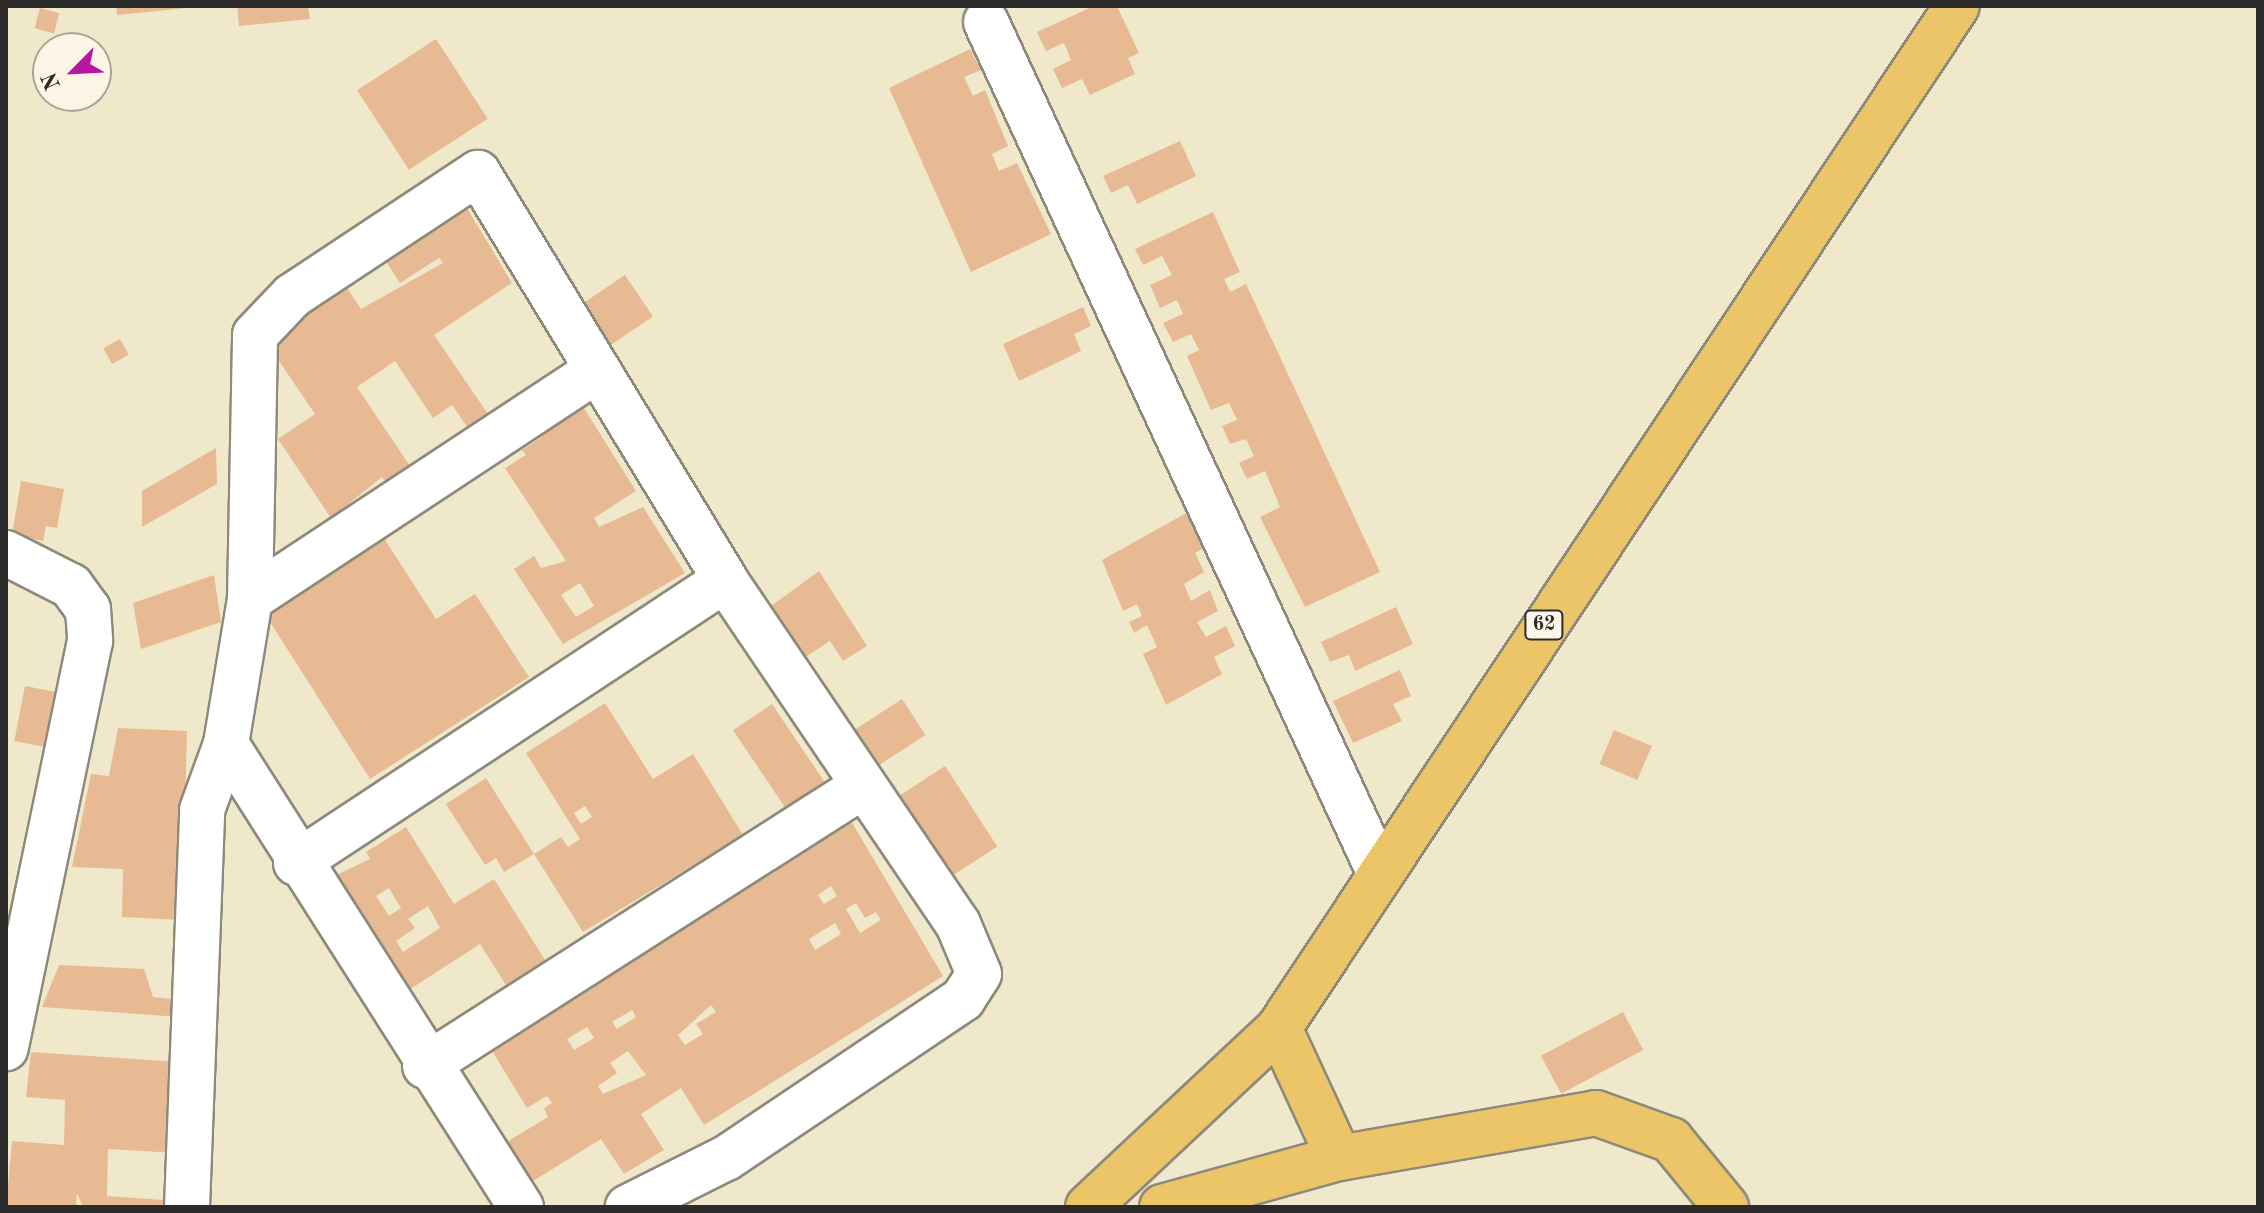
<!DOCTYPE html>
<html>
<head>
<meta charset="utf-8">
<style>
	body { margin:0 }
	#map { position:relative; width:2264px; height:1213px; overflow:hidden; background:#efe8cb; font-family:"Old Standard TT",serif }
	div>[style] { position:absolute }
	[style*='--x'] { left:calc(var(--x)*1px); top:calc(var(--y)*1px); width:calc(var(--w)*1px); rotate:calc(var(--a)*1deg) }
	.building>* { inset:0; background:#e8ba93; transform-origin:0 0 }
	.roads { filter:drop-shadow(2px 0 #8d8a7b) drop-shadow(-2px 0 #8d8a7b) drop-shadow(0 2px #8d8a7b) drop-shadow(0 -2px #8d8a7b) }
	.minor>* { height:44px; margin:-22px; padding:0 22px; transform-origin:22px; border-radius:22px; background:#fff }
	.major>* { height:44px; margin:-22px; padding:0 22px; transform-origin:22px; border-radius:22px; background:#edc569 }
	span { translate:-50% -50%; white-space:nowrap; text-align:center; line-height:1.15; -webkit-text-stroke:6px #fcf5e5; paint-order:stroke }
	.shield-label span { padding:2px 6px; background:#fcf5e5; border:2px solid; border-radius:6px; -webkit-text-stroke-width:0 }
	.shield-label { font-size:20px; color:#2b2b2b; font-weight:700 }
	.frame { position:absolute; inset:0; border:8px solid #2b2b2b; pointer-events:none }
	.north { position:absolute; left:32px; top:32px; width:80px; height:80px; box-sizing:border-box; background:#fcf5e5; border:2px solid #a8a49b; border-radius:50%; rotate:246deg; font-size:22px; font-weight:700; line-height:32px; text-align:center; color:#2b2b2b }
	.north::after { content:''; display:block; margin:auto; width:28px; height:36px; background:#b5179e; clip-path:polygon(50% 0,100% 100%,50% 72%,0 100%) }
</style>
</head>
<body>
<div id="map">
	<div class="building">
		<i style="clip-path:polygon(116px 6px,186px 6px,186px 8px,117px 15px)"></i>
		<i style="clip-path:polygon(237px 6px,308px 6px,310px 19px,239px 26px)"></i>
		<i style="clip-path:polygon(1094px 6px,1117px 6px,1139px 53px,1128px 58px,1135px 74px,1090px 95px,1082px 79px,1062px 88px,1053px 69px,1071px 60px,1064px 43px,1046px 51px,1037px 32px)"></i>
		<i style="left:40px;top:8px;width:20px;height:21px;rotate:15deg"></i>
		<i style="left:436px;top:39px;width:95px;height:94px;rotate:57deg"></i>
		<i style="clip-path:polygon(970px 49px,981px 70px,964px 77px,973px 96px,985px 90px,1008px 146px,992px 154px,999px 171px,1017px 163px,1051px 234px,971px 272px,889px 88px)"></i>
		<i style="clip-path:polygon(1180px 141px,1196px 176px,1137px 204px,1128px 185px,1111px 193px,1103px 176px)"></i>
		<i style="clip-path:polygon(461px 198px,512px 283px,434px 335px,488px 414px,468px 428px,452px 405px,433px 418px,395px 361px,357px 387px,410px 466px,386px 482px,382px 477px,331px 518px,278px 439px,315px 414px,260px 333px,341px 279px,361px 309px,443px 263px,439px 258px,400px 283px,385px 260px)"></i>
		<i style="clip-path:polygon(1213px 212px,1240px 272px,1224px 279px,1230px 292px,1246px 284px,1380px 572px,1305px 607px,1260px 517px,1280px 507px,1265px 471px,1247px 479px,1239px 463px,1254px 456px,1246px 439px,1230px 444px,1222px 426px,1237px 420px,1229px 403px,1211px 410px,1187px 356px,1199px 350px,1191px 334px,1173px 342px,1163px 323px,1183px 314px,1177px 300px,1160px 308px,1150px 285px,1172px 275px,1162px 256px,1143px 265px,1135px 249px)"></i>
		<i style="left:625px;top:275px;width:50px;height:56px;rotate:56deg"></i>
		<i style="clip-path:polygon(1083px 307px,1091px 326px,1074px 334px,1081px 351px,1019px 381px,1003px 344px)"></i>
		<i style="left:120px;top:339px;width:18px;height:19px;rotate:61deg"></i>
		<i style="clip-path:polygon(evenodd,582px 405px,636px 491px,594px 518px,599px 527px,643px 507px,685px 573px,563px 644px,514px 569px,534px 556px,541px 568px,566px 561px,505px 468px,526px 455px,522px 450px,542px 437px,539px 432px,582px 405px,580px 583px,594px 606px,576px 617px,561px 595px,580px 583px)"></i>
		<i style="clip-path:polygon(216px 448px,217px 484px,142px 527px,142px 491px)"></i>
		<i style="clip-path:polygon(21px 481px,64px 489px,57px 528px,46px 526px,43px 541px,12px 535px)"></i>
		<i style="clip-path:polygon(1188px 512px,1204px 548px,1195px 553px,1204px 572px,1184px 584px,1191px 601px,1210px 590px,1218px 611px,1197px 622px,1206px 637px,1226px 626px,1235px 646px,1214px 657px,1222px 674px,1166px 705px,1143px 654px,1157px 647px,1147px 625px,1134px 633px,1129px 622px,1142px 616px,1137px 604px,1123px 611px,1102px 560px)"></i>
		<i style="clip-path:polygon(382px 535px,436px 619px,475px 594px,529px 677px,370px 779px,265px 614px)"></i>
		<i style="clip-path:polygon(819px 571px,867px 646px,843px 661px,830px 641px,804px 658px,771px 606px)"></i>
		<i style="clip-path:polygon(214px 575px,221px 622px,141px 649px,133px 603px)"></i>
		<i style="clip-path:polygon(1396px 607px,1413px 644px,1355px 671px,1349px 655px,1330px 662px,1321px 642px)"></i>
		<i style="clip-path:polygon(1400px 670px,1411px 696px,1393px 704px,1402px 721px,1353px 743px,1333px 701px)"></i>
		<i style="left:25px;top:686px;width:37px;height:56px;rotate:11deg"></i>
		<i style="left:902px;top:699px;width:43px;height:57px;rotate:57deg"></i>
		<i style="clip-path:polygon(evenodd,605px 703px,653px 779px,693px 754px,743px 835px,583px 932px,534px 854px,504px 872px,496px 858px,485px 865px,446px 804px,486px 778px,534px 854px,561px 837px,568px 847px,580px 839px,526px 753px,605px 703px,585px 806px,592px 817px,581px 824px,574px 813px,585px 806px)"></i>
		<i style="left:772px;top:704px;width:96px;height:47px;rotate:56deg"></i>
		<i style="clip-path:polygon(118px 728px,187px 731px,182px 920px,122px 917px,123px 869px,72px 867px,91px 774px,109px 776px)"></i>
		<i style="left:1614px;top:730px;width:41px;height:37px;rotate:23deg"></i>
		<i style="left:945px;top:766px;width:96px;height:59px;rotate:57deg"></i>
		<i style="clip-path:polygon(evenodd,851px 821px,943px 976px,704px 1125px,681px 1088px,641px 1114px,664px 1150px,624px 1174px,601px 1139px,520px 1189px,495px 1149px,548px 1117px,544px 1108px,552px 1103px,547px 1096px,527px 1108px,489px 1046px,851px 821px,831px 886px,837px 896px,824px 904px,818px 895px,831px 886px,851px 821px,856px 903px,865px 918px,876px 912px,881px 920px,860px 933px,846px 909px,856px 903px,851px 821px,835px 923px,841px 934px,815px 950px,809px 939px,835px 923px,851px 821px,711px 1005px,716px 1012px,696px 1024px,703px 1034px,685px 1045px,678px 1035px,711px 1005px,851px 821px,632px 1010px,636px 1017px,617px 1029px,612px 1022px,632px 1010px,851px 821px,587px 1027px,594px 1038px,574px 1050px,567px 1039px,587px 1027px,851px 821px,628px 1051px,646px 1075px,603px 1094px,598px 1086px,617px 1073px,610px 1063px,628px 1051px)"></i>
		<i style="clip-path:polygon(evenodd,406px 827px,454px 904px,494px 879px,545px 960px,506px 985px,480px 944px,401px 995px,328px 879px,370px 859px,366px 852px,406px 827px,389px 888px,401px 908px,389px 916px,376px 896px,389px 888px,406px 827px,428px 906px,440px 928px,403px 952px,396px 941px,415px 928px,408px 919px,428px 906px)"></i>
		<i style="clip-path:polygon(59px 965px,144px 969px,153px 997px,180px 1000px,180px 1017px,42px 1007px)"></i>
		<i style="left:1623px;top:1012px;width:43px;height:93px;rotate:62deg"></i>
		<i style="clip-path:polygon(31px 1052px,179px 1062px,176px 1153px,108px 1149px,107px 1196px,177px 1201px,177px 1207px,83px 1207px,77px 1193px,76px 1207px,6px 1207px,12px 1141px,64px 1145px,65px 1100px,26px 1097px)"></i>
	</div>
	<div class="roads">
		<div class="minor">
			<i style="--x:986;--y:22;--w:939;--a:65.18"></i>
			<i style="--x:6;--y:553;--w:73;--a:26.9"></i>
			<i style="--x:71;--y:586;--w:29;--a:54"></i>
			<i style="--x:88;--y:609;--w:32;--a:86"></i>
			<i style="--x:90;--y:641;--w:416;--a:101.7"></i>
			<i style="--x:250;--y:599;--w:411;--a:-33.4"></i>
			<i style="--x:226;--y:744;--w:549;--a:57.5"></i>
			<i style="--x:296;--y:863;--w:514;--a:-33.41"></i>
			<i style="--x:425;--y:1066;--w:520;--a:-32.59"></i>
			<i style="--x:187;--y:1207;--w:397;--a:-87.8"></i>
			<i style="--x:202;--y:810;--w:70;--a:-70"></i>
			<i style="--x:226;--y:744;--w:147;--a:-80.6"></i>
			<i style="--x:250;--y:599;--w:264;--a:-88.9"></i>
			<i style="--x:255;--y:335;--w:54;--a:-46.5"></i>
			<i style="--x:292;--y:296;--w:223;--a:-33.5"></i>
			<i style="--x:478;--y:173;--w:476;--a:58.7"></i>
			<i style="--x:725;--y:580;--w:415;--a:55.9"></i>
			<i style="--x:958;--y:924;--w:54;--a:67.2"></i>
			<i style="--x:979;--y:974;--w:30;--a:123"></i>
			<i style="--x:963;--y:999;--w:285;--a:146.1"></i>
			<i style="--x:726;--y:1158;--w:110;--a:153.4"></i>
		</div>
		<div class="major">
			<i style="--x:1279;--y:1028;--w:143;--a:65.2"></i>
			<i style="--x:1088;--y:1207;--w:262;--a:-43.1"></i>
			<i style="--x:1279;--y:1028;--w:1226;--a:-56.44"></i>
			<i style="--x:1162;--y:1207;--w:184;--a:-15.5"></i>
			<i style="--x:1339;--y:1158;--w:261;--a:-9.9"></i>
			<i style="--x:1596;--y:1113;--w:80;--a:19.8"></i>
			<i style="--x:1671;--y:1140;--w:87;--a:50.6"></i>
		</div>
	</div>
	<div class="shield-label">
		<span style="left:1544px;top:625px">62</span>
	</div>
	<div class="frame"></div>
	<div class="north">N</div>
</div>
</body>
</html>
